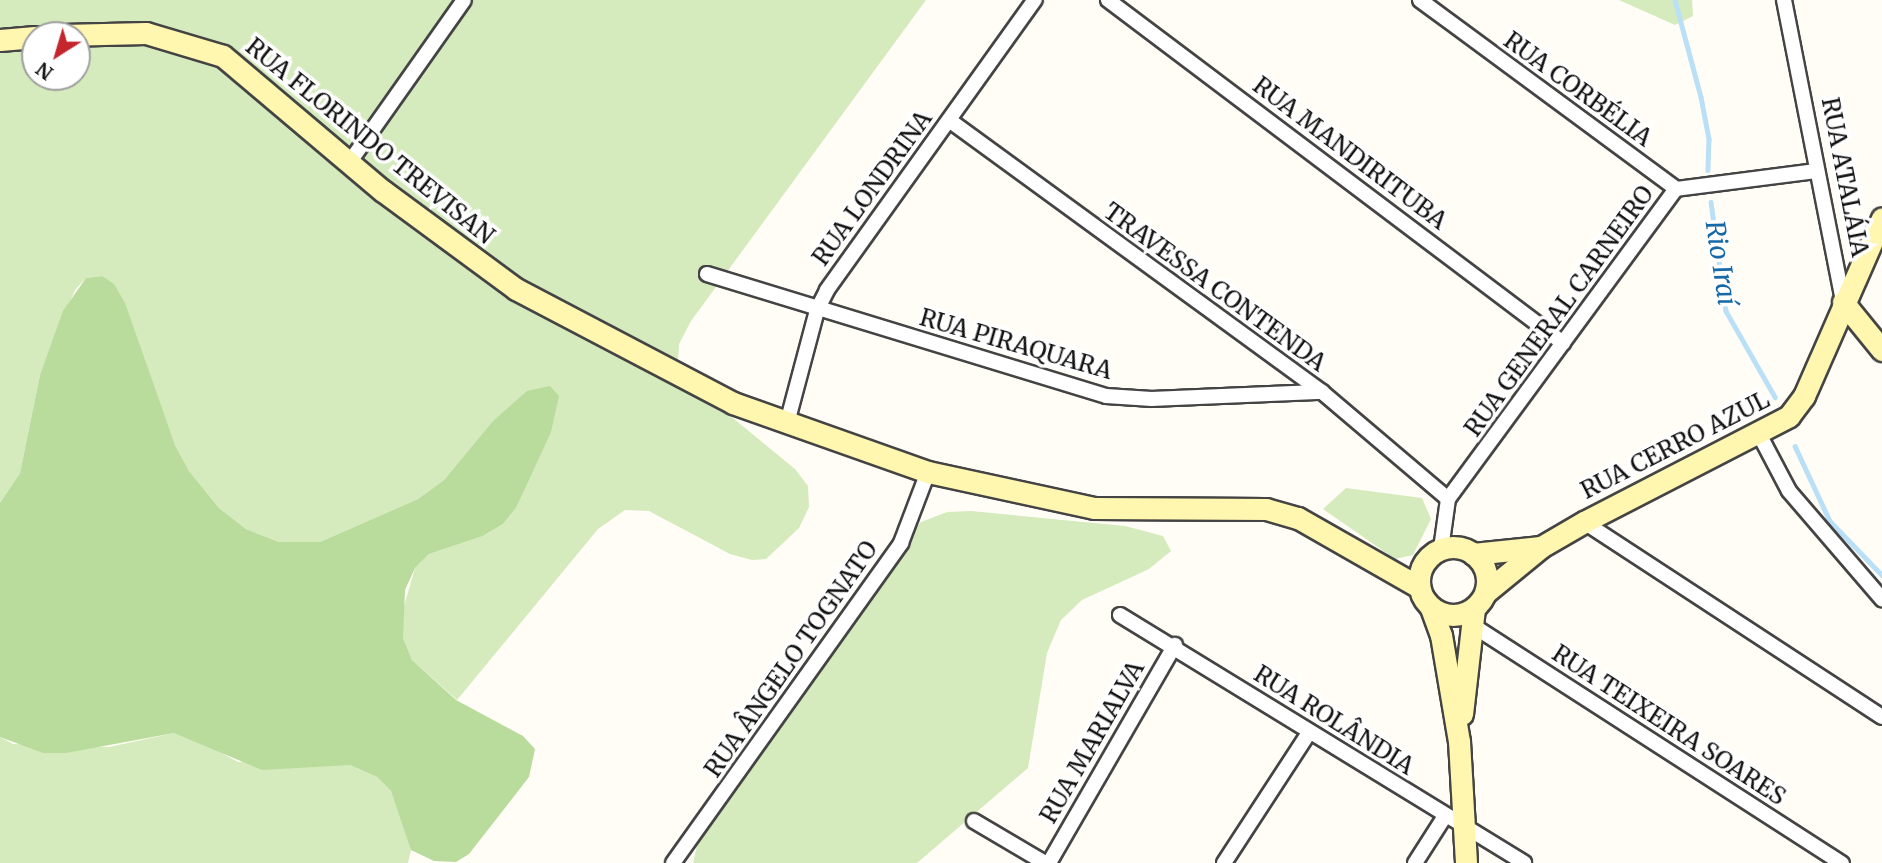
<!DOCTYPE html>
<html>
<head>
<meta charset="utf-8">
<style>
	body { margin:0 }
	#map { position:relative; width:1882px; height:863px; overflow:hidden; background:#fffdf5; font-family:Merriweather,serif }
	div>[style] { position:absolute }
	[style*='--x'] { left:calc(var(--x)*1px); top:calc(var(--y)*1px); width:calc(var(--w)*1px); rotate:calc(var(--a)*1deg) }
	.green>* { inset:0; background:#d5ebbd }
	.forest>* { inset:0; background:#b9dc9c }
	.stream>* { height:4.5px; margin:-2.25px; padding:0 2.25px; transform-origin:2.25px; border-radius:2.25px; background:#b9e0f7 }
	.roads { filter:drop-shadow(2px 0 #444) drop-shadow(-2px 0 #444) drop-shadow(0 2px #444) drop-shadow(0 -2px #444) }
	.street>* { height:14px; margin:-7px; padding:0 7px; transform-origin:7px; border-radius:7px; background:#fff }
	.secondary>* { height:21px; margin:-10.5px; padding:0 10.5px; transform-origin:10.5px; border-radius:10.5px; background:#fff6b0 }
	.secondary>.ring { margin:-10.5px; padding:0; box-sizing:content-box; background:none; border:21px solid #fff6b0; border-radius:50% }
	span { translate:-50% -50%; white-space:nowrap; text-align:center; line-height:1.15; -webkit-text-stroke:7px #fff; paint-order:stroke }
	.street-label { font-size:24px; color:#111 }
	.water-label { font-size:26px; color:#1768a6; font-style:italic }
	.north { position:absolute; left:21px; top:21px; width:70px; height:70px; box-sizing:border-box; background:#fff; border:2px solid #a0a0a0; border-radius:50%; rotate:217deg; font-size:19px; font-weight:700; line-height:28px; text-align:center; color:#111 }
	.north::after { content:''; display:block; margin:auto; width:24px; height:32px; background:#c4262e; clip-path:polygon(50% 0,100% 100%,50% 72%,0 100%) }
</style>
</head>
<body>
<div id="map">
	<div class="green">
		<i style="clip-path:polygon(evenodd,0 0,926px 0,691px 321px,679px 344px,678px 361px,690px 383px,795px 469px,808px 486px,809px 507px,799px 528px,766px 559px,752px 560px,730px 554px,649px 511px,625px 510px,598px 529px,457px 700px,412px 660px,403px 638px,402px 613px,415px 568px,429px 554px,483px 536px,503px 524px,516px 508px,532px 471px,492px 422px,444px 480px,418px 499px,320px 542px,279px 542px,246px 529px,219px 508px,189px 471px,175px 445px,139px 347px,102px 276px,86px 278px,75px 290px,40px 375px,20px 473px,0 503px,0 0,35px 35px,77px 35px,77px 77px,35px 77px,35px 35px)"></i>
		<i style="clip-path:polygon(1619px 0,1692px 0,1693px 16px,1675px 25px)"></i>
		<i style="clip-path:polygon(1346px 488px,1422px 498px,1431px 519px,1413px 555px,1395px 559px,1323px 509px)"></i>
		<i style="clip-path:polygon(971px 511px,1125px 526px,1163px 536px,1171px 551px,1149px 569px,1082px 600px,1061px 620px,1047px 653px,1028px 768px,917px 863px,693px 863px,699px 838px,892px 554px,921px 522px,947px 512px)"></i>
		<i style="clip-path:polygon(174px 733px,194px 738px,238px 762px,350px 765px,377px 777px,391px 791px,403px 820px,411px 850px,408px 863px,0 863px,0 737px,13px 744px,109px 747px)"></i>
	</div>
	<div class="forest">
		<i style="clip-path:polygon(102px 276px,114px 284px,125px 303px,175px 445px,189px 471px,219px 508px,246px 529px,279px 542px,320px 542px,418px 499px,444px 480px,492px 422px,527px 391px,550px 386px,559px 396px,551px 432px,516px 508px,503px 524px,483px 536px,429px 554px,415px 568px,405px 590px,403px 638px,412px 660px,456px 700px,523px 736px,535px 749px,529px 777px,469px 854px,456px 862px,434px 861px,411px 850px,391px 791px,377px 777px,350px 765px,262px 770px,174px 733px,66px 753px,43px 753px,0 737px,0 503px,20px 473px,40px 375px,63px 311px,86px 278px)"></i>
	</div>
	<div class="stream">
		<i style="--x:1675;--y:0;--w:100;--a:75"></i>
		<i style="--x:1701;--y:97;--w:43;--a:79.2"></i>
		<i style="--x:1709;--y:139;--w:31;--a:92"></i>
		<i style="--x:1711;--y:202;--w:110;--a:82.2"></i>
		<i style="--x:1726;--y:311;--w:99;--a:60.3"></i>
		<i style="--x:1795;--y:446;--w:83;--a:65"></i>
		<i style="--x:1830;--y:521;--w:75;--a:46.1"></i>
	</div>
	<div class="roads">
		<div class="street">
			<i style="--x:1108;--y:0;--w:570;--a:37.01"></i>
			<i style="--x:1420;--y:0;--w:318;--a:36.4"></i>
			<i style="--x:1784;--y:0;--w:308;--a:78.9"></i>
			<i style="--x:949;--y:120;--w:462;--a:36.1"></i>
			<i style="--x:1322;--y:392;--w:165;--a:40.3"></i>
			<i style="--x:349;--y:163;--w:199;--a:-54.8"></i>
			<i style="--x:707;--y:274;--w:417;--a:17"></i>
			<i style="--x:1106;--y:396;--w:46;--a:3.7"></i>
			<i style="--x:1152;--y:399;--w:170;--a:-2.4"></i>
			<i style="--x:787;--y:423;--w:117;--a:-75.1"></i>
			<i style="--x:817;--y:310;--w:22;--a:-63"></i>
			<i style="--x:827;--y:290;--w:357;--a:-54.4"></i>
			<i style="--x:1759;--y:434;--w:64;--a:62.2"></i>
			<i style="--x:1789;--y:491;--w:143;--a:49.3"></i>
			<i style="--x:1584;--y:522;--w:356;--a:33.2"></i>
			<i style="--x:1441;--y:549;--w:50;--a:-82"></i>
			<i style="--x:1448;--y:499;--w:385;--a:-53.7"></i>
			<i style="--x:1676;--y:189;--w:142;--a:-7.3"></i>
			<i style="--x:1120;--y:615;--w:474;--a:31.5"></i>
			<i style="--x:1472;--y:625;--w:440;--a:32.8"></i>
			<i style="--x:974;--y:821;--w:82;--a:30.6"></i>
			<i style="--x:673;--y:863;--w:393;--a:-54.5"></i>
			<i style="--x:901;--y:543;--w:76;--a:-69.2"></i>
			<i style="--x:1049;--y:863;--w:252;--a:-60"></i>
			<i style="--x:1224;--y:863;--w:154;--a:-56.9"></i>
			<i style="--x:1415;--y:863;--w:56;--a:-57.4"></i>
		</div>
		<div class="secondary">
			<i style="--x:62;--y:35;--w:84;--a:-1.4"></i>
			<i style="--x:146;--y:33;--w:80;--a:16.6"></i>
			<i style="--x:223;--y:56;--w:209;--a:40.2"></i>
			<i style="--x:383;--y:191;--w:165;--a:36.4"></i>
			<i style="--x:516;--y:289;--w:245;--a:27.7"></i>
			<i style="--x:733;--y:403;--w:207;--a:19.5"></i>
			<i style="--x:928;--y:472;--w:170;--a:12.2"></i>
			<i style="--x:1094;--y:508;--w:172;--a:0.3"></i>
			<i style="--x:1266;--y:509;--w:33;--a:16"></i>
			<i style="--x:1298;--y:518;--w:139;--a:29.7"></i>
			<i style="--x:0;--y:40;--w:35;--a:-5"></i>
			<i style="--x:1843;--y:302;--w:62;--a:50.9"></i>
			<i class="ring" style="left:1419px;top:547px;width:47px;height:47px"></i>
			<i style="--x:1473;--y:554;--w:68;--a:-5.9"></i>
			<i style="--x:1486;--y:592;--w:71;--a:-39.3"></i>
			<i style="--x:1541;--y:547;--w:50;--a:-30.2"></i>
			<i style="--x:1584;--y:522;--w:231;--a:-27.3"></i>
			<i style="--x:1789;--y:416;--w:25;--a:-53"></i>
			<i style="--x:1804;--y:396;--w:194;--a:-66.3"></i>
			<i style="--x:1431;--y:608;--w:29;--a:70"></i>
			<i style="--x:1441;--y:635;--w:108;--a:80.4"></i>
			<i style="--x:1459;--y:741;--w:122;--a:86.7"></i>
			<i style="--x:1462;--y:714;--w:106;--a:-83.5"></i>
		</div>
	</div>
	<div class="street-label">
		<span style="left:1578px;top:89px;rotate:36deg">RUA CORBÉLIA</span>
		<span style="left:370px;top:141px;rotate:39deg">RUA FLORINDO TREVISAN</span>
		<span style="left:1350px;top:153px;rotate:37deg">RUA MANDIRITUBA</span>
		<span style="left:1845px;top:177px;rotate:79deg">RUA ATALÁIA</span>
		<span style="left:872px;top:188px;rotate:-54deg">RUA LONDRINA</span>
		<span style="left:1215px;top:287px;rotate:36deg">TRAVESSA CONTENDA</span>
		<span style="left:1559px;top:311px;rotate:-54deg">RUA GENERAL CARNEIRO</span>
		<span style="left:1016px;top:344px;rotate:16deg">RUA PIRAQUARA</span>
		<span style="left:1675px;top:445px;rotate:-27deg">RUA CERRO AZUL</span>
		<span style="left:791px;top:659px;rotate:-55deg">RUA ÂNGELO TOGNATO</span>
		<span style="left:1334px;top:720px;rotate:32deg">RUA ROLÂNDIA</span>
		<span style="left:1669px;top:725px;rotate:33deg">RUA TEIXEIRA SOARES</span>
		<span style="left:1092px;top:742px;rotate:-60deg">RUA MARIALVA</span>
	</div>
	<div class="water-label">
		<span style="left:1721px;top:263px;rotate:81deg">Rio Iraí</span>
	</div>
	<div class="north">N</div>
</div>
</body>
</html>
